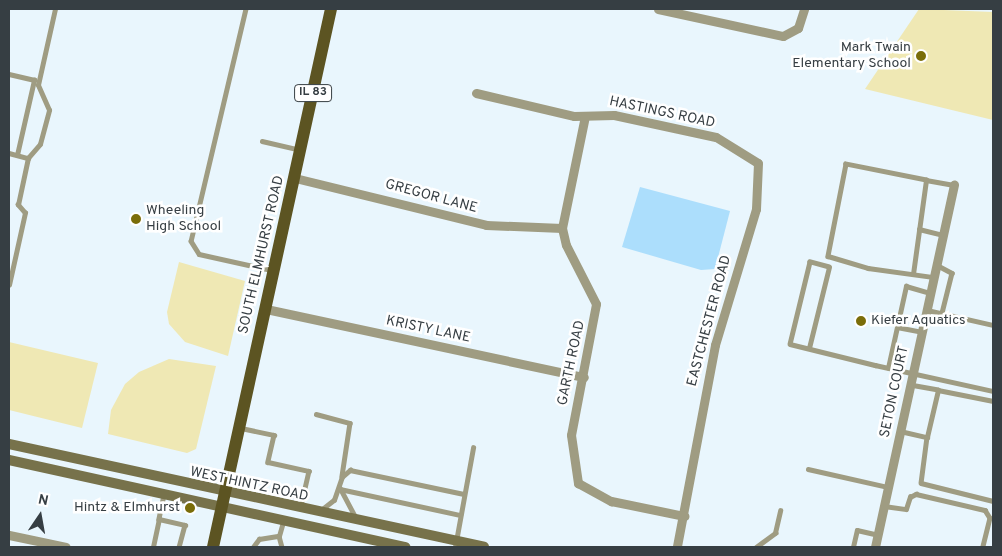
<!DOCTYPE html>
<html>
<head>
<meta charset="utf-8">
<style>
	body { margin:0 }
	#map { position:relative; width:1002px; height:556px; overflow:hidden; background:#e9f6fd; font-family:Overpass,sans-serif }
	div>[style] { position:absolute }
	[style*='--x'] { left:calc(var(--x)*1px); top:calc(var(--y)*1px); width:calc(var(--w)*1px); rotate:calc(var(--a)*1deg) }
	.green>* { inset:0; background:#efe8b4 }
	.water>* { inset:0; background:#acdefc }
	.lane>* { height:4.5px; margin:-2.25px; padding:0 2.25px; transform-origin:2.25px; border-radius:2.25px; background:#9f9c82 }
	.street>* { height:9px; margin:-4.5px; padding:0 4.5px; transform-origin:4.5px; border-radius:4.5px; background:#9f9c82 }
	.secondary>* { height:10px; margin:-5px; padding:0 5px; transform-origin:5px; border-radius:5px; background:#77724b }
	.primary>* { height:12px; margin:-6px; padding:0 6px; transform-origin:6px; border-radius:6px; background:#5c5422 }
	.dots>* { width:14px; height:14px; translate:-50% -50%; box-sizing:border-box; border:2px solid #fff; border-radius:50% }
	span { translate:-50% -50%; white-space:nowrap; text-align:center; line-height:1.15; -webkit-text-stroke:5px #fff; paint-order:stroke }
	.shield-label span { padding:1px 4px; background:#fff; border:1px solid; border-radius:4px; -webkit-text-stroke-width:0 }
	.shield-label { font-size:12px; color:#363e43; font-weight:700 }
	.poi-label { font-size:14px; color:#363e43 }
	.right { translate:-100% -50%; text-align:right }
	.left { translate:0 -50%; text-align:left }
	.street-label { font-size:14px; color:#363e43 }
	.frame { position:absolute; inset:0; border:10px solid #363e43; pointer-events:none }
	.north { position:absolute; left:15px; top:491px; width:50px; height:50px; -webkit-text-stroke:4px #fff; paint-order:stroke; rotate:12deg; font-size:14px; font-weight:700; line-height:20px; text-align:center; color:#363e43 }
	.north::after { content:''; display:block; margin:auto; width:18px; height:22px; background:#363e43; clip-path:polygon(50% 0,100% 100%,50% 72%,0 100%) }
</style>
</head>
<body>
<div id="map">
	<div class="green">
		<i style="clip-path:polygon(919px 9px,993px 12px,993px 120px,865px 89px)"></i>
		<i style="clip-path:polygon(179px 262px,245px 281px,228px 356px,185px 342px,169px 324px,167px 312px)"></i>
		<i style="clip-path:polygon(9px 342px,98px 363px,82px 428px,9px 410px)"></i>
		<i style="clip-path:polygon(169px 359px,216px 366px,196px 449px,187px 453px,108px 434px,111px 410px,125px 384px,139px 372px)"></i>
	</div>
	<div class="water">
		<i style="clip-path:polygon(640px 187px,730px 211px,715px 269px,701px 270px,622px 247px)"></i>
	</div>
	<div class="lane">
		<i style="--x:246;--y:9;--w:238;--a:103.3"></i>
		<i style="--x:191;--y:241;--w:15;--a:58"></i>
		<i style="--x:199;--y:254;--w:74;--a:12.5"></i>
		<i style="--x:9;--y:74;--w:26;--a:13"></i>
		<i style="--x:262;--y:141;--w:39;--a:13"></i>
		<i style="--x:9;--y:153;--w:20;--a:15"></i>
		<i style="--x:17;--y:155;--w:77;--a:-77.2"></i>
		<i style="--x:926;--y:180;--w:28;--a:10"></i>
		<i style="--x:919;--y:229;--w:25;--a:14"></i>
		<i style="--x:937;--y:265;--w:17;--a:28"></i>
		<i style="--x:952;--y:273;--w:41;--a:104"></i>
		<i style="--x:913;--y:274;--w:95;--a:-82.1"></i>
		<i style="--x:926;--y:180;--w:82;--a:-168.7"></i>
		<i style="--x:846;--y:164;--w:94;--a:101.1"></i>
		<i style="--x:828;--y:256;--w:42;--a:16.7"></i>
		<i style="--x:868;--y:268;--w:66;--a:7.9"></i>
		<i style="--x:9;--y:285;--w:74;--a:-77.5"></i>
		<i style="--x:25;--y:213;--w:11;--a:-131"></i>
		<i style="--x:18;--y:205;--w:48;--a:-78"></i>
		<i style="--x:28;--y:158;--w:18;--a:-49"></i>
		<i style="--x:40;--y:144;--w:35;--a:-75"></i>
		<i style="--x:49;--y:110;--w:27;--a:-114"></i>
		<i style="--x:38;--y:85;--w:78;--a:-77.4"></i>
		<i style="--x:927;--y:310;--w:68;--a:12.8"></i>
		<i style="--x:897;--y:327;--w:25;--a:11"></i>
		<i style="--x:809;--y:348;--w:83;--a:-76.1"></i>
		<i style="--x:829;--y:267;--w:20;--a:-165"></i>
		<i style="--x:810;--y:262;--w:84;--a:103.7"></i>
		<i style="--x:790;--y:344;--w:88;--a:13.9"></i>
		<i style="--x:875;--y:365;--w:121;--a:12.4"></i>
		<i style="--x:888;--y:368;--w:84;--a:-77.6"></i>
		<i style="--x:906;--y:286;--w:26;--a:16"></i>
		<i style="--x:938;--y:390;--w:56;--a:11.3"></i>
		<i style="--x:316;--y:414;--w:35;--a:15"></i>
		<i style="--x:350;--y:423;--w:54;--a:98.6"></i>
		<i style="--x:241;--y:428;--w:34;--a:12"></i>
		<i style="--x:274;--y:435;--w:28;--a:103"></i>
		<i style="--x:268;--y:462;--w:42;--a:12.4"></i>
		<i style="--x:309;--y:471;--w:37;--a:103"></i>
		<i style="--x:900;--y:431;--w:28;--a:13"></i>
		<i style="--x:927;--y:437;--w:48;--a:-76.8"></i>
		<i style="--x:938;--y:390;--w:28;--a:-170"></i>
		<i style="--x:927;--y:437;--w:46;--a:97.4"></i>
		<i style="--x:921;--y:483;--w:74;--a:14"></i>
		<i style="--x:808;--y:469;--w:82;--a:12.7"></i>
		<i style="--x:164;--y:495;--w:25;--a:102"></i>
		<i style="--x:159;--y:519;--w:27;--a:13"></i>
		<i style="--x:185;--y:525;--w:23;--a:105"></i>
		<i style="--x:884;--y:506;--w:22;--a:8"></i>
		<i style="--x:906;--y:509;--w:13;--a:-72"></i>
		<i style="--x:910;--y:497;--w:7;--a:-27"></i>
		<i style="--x:916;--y:494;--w:71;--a:13.1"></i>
		<i style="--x:985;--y:510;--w:9;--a:58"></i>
		<i style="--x:990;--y:518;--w:30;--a:104"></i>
		<i style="--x:321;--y:510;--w:16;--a:-38"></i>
		<i style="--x:334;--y:500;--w:24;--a:-71"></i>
		<i style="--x:342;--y:477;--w:11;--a:-41"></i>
		<i style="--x:350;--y:470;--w:116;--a:11.9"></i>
		<i style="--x:355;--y:517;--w:32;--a:-118"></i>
		<i style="--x:340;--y:489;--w:123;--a:12.2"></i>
		<i style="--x:279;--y:536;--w:11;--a:75"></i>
		<i style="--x:153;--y:547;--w:29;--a:-78"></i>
		<i style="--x:253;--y:547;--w:10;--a:-53"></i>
		<i style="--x:259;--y:539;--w:20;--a:-9"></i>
		<i style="--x:279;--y:536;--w:15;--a:-74"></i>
		<i style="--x:455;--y:547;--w:101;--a:-79.7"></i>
		<i style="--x:756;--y:547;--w:24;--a:-36"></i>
		<i style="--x:775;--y:533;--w:23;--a:-77"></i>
		<i style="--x:853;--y:547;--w:17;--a:-77"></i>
		<i style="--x:857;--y:530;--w:22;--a:13"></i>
	</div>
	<div class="street">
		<i style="--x:658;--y:9;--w:128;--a:12.2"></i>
		<i style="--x:783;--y:36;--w:17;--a:-28"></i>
		<i style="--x:798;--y:28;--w:20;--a:-72"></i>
		<i style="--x:476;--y:93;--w:101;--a:13.2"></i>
		<i style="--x:574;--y:116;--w:40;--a:-1.4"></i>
		<i style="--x:614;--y:115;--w:104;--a:12.2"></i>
		<i style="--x:716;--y:137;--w:49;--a:31.8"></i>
		<i style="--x:758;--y:163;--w:46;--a:92.5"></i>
		<i style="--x:756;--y:209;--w:142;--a:106.8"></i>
		<i style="--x:715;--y:345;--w:206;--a:100.7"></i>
		<i style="--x:585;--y:116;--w:114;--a:101.6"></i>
		<i style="--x:562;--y:228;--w:17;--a:77"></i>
		<i style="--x:566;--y:245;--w:66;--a:63"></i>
		<i style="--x:596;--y:304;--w:133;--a:100.8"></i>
		<i style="--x:571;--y:435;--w:49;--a:81.7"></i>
		<i style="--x:578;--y:483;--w:38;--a:29"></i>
		<i style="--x:611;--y:501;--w:75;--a:11.6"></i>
		<i style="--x:295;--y:178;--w:197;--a:13.8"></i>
		<i style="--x:486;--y:225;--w:76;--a:2.3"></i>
		<i style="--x:266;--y:309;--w:325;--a:12.1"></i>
		<i style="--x:9;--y:535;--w:58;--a:11.9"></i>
		<i style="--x:875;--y:547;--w:371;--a:-77.7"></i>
	</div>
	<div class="secondary">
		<i style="--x:9;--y:444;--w:486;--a:12.2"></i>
		<i style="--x:9;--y:460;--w:406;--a:12.4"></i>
	</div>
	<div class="primary">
		<i style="--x:213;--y:547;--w:551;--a:-77.63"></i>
	</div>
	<div class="dots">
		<i style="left:921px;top:56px;background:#7a6d09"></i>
		<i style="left:136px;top:219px;background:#7a6d09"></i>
		<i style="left:861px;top:321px;background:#7a6d09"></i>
		<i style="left:190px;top:508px;background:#7a6d09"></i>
	</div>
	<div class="shield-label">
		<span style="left:313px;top:93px">IL 83</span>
	</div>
	<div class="poi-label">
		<span class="right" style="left:911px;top:56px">Mark Twain<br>Elementary School</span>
		<span class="left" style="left:146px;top:219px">Wheeling<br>High School</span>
		<span class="left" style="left:871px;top:321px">Kiefer Aquatics</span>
		<span class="right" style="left:180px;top:508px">Hintz &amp; Elmhurst</span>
	</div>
	<div class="street-label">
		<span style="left:662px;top:113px;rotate:12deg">HASTINGS ROAD</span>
		<span style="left:431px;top:197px;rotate:15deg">GREGOR LANE</span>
		<span style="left:262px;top:255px;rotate:-77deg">SOUTH ELMHURST ROAD</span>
		<span style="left:710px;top:321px;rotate:-75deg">EASTCHESTER ROAD</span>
		<span style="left:428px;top:330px;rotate:12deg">KRISTY LANE</span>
		<span style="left:572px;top:363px;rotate:-78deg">GARTH ROAD</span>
		<span style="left:895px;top:392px;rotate:-78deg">SETON COURT</span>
		<span style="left:249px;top:485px;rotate:12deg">WEST HINTZ ROAD</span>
	</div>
	<div class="frame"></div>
	<div class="north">N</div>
</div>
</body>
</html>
